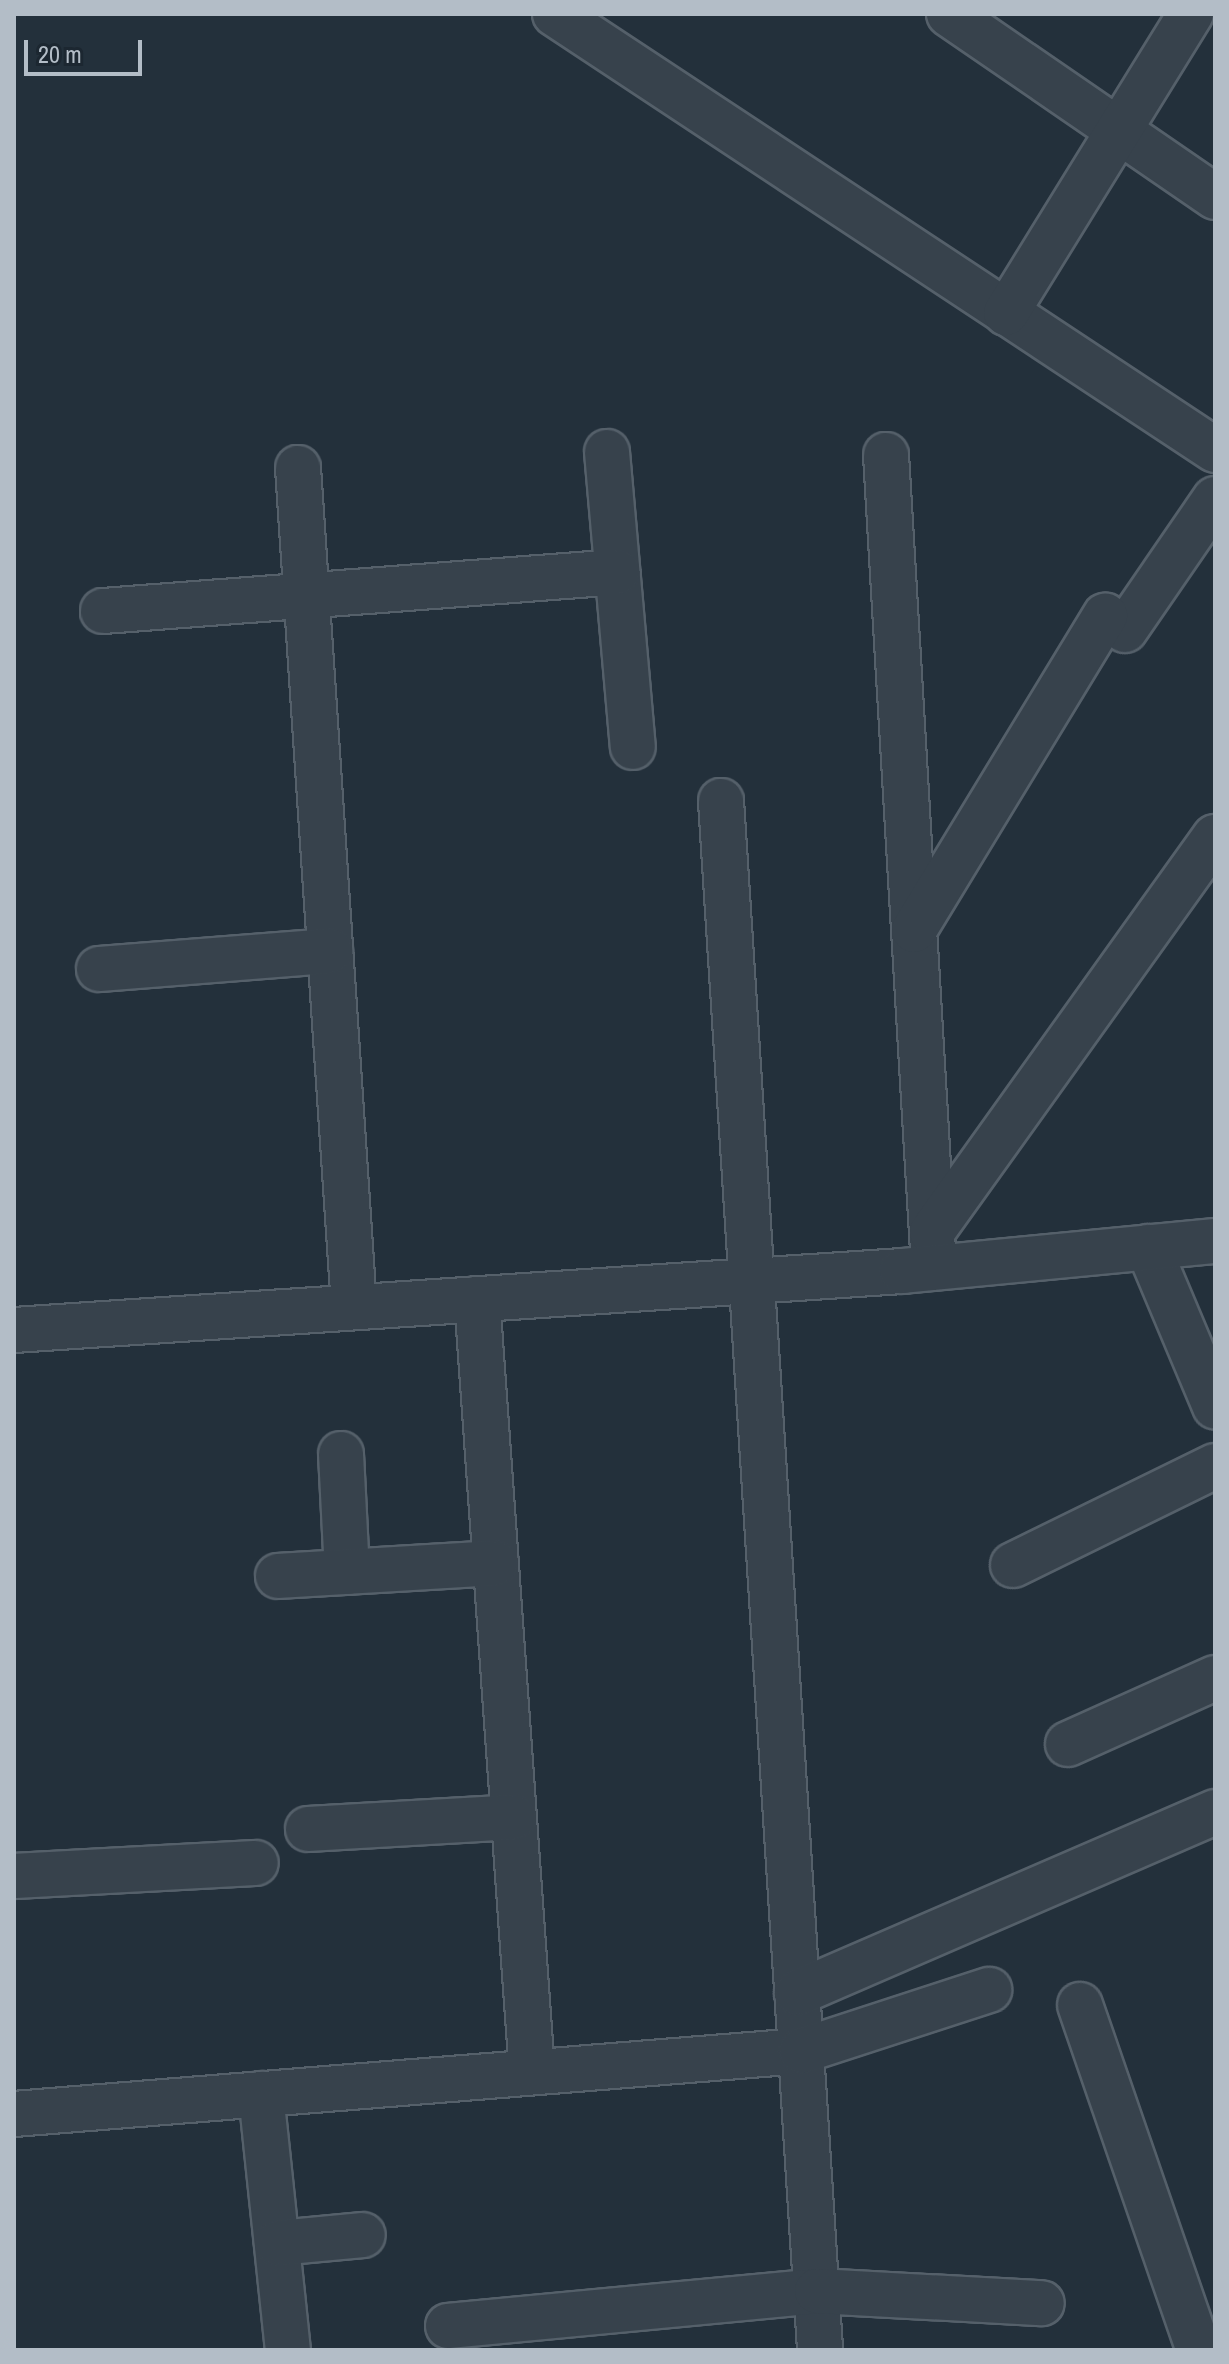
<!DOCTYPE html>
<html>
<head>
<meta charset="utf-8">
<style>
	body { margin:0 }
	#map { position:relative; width:1229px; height:2364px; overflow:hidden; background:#23303b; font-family:"Archivo Narrow",sans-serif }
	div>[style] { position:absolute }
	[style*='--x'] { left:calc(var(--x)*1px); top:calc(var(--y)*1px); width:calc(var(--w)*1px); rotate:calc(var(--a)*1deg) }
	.roads { filter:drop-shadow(2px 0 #55606a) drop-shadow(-2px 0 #55606a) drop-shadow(0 2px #55606a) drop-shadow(0 -2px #55606a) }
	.minor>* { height:44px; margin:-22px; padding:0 22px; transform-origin:22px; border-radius:22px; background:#37424c }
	span { translate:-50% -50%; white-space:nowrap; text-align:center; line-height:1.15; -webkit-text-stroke:8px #1c2731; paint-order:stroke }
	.frame { position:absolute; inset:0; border:16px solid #b3bdc7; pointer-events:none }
	.scale { position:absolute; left:24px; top:40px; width:118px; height:36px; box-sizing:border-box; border:4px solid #b3bdc7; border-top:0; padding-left:10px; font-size:24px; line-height:28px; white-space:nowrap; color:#b3bdc7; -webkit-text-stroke:6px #1c2731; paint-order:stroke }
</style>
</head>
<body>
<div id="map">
	<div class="roads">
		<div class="minor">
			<i style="--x:555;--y:14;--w:791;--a:33.45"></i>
			<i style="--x:949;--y:14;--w:323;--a:34.5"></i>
			<i style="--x:1006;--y:313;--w:352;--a:-58.3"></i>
			<i style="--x:607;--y:452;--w:296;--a:85"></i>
			<i style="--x:886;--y:455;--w:814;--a:86.62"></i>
			<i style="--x:298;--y:468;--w:841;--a:86.18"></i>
			<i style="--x:103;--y:611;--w:516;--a:-4.33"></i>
			<i style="--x:1125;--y:630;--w:159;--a:-55.5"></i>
			<i style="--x:721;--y:801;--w:1552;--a:86.34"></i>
			<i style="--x:914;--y:930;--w:368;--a:-58.7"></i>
			<i style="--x:99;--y:969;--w:232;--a:-4.5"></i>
			<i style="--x:932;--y:1232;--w:486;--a:-54.4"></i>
			<i style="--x:1148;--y:1247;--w:173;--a:67.2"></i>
			<i style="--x:477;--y:1299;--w:775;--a:85.93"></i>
			<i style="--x:14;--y:1330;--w:890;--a:-3.8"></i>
			<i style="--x:902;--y:1271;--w:314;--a:-5.5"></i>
			<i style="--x:341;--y:1454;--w:118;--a:87.1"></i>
			<i style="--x:1013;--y:1565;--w:225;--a:-26.1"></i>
			<i style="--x:278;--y:1576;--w:218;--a:-3.4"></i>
			<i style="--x:1068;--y:1744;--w:161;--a:-24.2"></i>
			<i style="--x:308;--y:1829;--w:206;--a:-3.3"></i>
			<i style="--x:14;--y:1876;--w:242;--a:-3.1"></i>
			<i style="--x:797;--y:1993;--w:456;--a:-23.4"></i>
			<i style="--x:1080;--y:2005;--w:365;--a:71"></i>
			<i style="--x:261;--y:2094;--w:257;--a:84"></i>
			<i style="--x:14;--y:2114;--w:790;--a:-4.58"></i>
			<i style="--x:801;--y:2051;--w:198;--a:-18"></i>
			<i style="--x:277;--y:2243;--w:86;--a:-5.3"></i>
			<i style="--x:448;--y:2326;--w:371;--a:-5.4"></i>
			<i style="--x:817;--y:2291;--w:225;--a:3.1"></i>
		</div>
	</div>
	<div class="frame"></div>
	<div class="scale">20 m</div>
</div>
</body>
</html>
